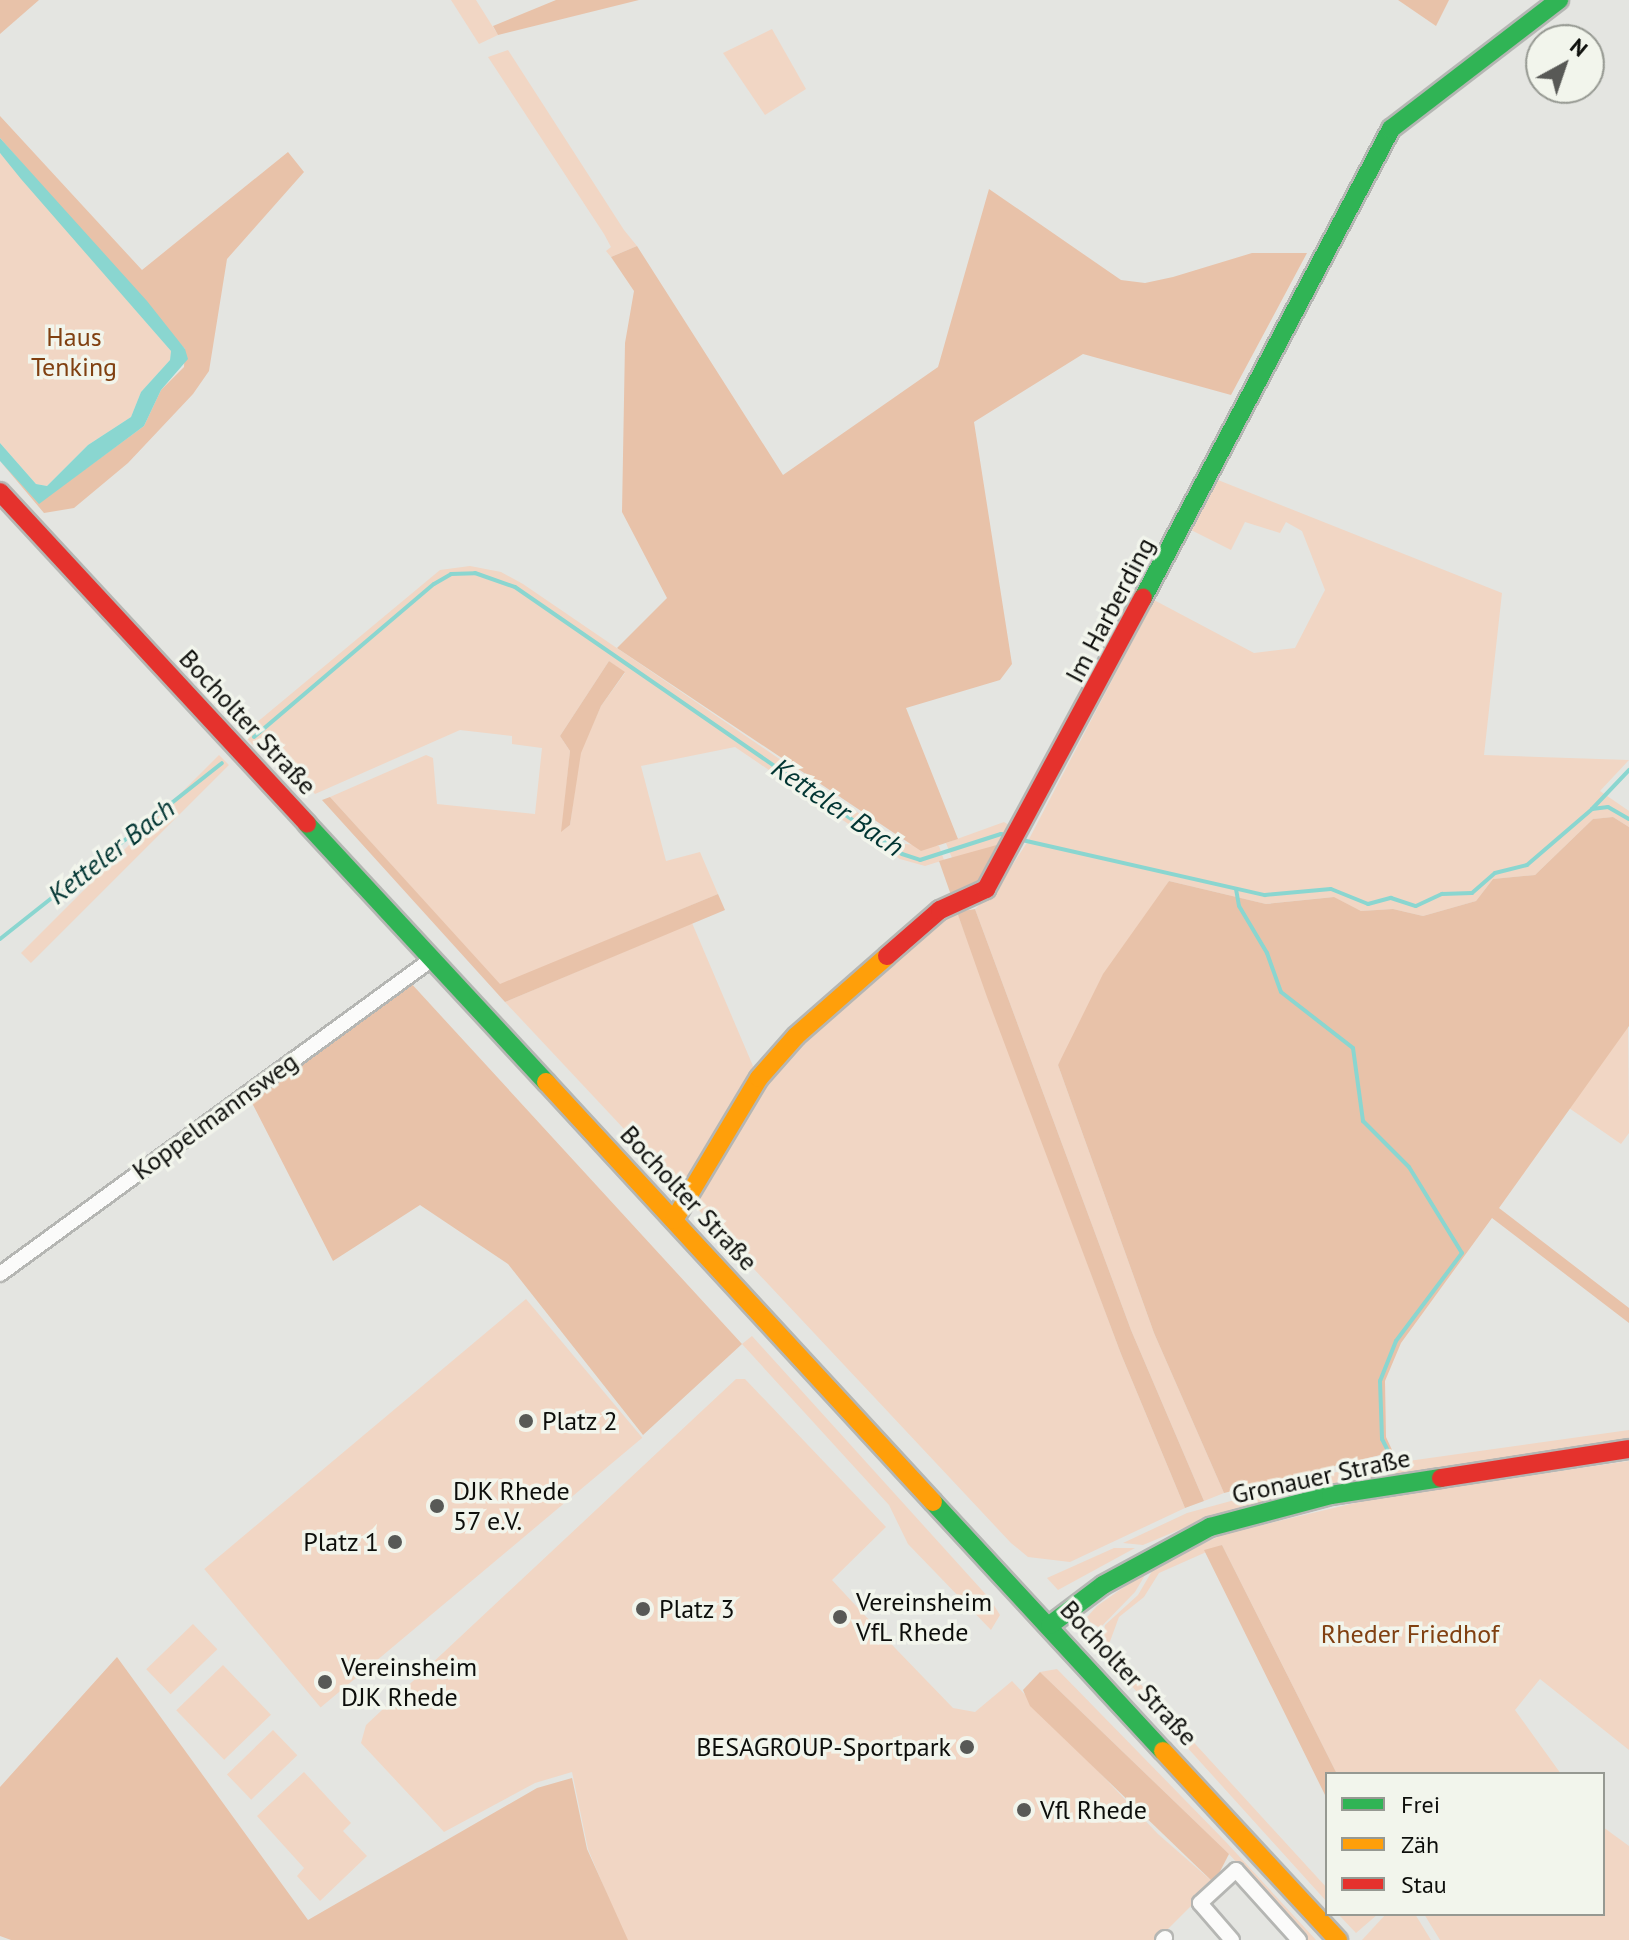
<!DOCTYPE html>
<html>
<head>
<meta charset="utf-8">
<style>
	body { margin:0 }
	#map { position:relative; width:1629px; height:1940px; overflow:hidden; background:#e4e5e1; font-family:"PT Sans",sans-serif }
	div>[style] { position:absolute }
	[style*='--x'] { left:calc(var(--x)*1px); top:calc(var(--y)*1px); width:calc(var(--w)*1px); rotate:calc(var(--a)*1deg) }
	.green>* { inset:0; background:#f1d6c4; transform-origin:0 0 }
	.forest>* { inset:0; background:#e8c2a9 }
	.water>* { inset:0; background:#8ad6d0 }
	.stream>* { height:4px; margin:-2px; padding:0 2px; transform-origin:2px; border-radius:2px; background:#8ad6d0 }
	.roads { filter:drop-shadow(2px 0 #b5b6b3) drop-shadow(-2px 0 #b5b6b3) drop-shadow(0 2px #b5b6b3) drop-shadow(0 -2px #b5b6b3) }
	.street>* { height:14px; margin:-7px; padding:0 7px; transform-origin:7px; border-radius:7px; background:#fbfbfa }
	.fast>* { height:18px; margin:-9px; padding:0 9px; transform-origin:9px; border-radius:9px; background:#30b455 }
	.slow>* { height:18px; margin:-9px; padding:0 9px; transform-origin:9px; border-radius:9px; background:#ff9f0a }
	.jam>* { height:18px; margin:-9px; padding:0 9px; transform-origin:9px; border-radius:9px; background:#e5322d }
	.dots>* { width:22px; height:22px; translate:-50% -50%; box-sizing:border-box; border:4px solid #f2f5ec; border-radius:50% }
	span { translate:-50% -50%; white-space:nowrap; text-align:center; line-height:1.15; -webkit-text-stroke:7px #f2f5ec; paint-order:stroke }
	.park-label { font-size:26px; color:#804011 }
	.street-label { font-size:26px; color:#0d0e0b }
	.poi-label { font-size:26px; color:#0d0e0b }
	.left { translate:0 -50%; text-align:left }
	.right { translate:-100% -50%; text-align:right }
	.water-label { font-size:28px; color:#003532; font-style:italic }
	.legend { position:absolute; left:1325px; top:1772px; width:280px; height:144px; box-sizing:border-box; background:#f2f5ec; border:2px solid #969992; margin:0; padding:10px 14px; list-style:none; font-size:24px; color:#0d0e0b }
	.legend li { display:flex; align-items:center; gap:16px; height:40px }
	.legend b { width:40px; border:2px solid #969992 }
	.north { position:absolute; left:1525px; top:24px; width:80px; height:80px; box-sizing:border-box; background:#f2f5ec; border:2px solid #969992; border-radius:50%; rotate:40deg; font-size:22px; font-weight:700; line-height:32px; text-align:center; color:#0d0e0b }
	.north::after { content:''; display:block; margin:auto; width:28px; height:36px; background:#585956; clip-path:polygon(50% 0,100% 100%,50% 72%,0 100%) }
</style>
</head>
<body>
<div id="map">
	<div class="green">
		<i style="clip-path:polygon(451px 0,476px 0,498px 35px,479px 44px)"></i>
		<i style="clip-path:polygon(772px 29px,806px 89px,765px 115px,723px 53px)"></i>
		<i style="clip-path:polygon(508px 50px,624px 230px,637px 246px,611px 257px,606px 251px,611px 247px,604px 234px,488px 57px)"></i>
		<i style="clip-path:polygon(0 153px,171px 351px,170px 360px,141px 392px,131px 417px,88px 445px,47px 486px,36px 484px,0 443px)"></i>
		<i style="clip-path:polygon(1218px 480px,1502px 593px,1484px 755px,1629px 760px,1600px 791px,1629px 811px,1629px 827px,1613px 817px,1593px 819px,1535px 875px,1493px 879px,1476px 901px,1423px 916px,1393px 909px,1361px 911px,1333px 897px,1266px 904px,1169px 881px,1058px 1065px,1154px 1333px,1224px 1493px,1204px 1501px,1131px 1330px,975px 909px,999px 886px,1028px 841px,1154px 600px,1254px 653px,1295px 648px,1325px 590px,1302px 531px,1286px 522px,1280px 533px,1245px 522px,1231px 550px,1191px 530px)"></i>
		<i style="clip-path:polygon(evenodd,470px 566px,501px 572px,523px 584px,904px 844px,939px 846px,944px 860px,925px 866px,900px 859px,735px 747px,641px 766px,666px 861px,700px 852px,718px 894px,500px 985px,330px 797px,426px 755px,433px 758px,437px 804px,535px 814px,542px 748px,512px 744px,512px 736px,460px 730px,315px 794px,265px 736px,253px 745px,243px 734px,440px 570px,470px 566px,609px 661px,625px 673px,601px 706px,580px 753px,570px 825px,562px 831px,570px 751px,560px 736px,609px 661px)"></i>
		<i style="left:219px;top:755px;width:14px;height:280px;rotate:45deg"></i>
		<i style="clip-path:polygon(1004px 822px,1012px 827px,1008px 843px,952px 858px,946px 843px)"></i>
		<i style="clip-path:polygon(957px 912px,1121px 1354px,1185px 1508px,1070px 1562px,1028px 1557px,1011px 1543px,693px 1204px,747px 1107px,790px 1048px,918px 934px)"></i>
		<i style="clip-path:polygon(692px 923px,756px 1073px,685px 1194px,505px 1002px)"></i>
		<i style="clip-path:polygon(1628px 1025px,1629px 1133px,1621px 1144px,1569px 1108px)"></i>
		<i style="left:526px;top:1299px;width:181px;height:420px;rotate:50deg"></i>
		<i style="clip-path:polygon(752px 1336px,990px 1599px,1000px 1615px,991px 1630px,908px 1544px,889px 1505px,742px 1344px)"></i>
		<i style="clip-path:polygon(736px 1379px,745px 1379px,886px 1527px,832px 1580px,896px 1649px,953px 1708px,975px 1712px,1012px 1681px,1158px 1834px,1214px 1883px,1157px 1940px,626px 1940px,588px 1849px,572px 1772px,535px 1783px,444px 1832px,361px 1743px,366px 1725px)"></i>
		<i style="clip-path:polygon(1629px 1430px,1629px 1440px,1306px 1490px,1210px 1517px,1143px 1545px,1123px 1543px,1187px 1513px,1344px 1470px)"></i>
		<i style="clip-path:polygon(1629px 1461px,1629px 1750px,1540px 1679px,1515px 1710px,1561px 1774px,1337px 1774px,1222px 1545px,1159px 1573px,1144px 1597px,1119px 1617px,1109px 1644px,1112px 1653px,1327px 1888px,1327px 1902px,1100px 1651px,1105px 1625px,1138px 1595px,1155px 1566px,1224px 1534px,1376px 1498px)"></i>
		<i style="clip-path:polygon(1114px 1548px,1135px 1548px,1058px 1590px,1047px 1578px)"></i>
		<i style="clip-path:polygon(1148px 1570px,1135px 1592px,1100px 1628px,1090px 1622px,1087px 1617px,1097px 1606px)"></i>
		<i style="left:193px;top:1624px;width:35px;height:65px;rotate:46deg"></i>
		<i style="left:223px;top:1665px;width:69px;height:65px;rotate:46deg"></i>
		<i style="clip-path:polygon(1057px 1669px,1226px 1842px,1316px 1940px,1307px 1940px,1229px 1854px,1040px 1672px)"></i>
		<i style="left:273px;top:1730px;width:35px;height:64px;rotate:46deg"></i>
		<i style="clip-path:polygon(304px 1772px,351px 1823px,343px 1831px,367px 1856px,320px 1901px,297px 1876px,304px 1868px,257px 1816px)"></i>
		<i style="clip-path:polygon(1603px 1827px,1629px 1846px,1629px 1940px,1440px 1940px,1424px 1914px,1603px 1914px)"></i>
		<i style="clip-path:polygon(1338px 1914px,1378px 1914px,1356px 1933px)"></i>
		<i style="clip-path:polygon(1386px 1914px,1415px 1914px,1431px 1940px,1362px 1940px)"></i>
	</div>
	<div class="forest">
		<i style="clip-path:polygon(0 0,39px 0,0 34px)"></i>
		<i style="clip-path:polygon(556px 0,639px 0,498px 35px,493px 26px)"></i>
		<i style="clip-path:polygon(1398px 0,1449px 0,1436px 26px)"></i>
		<i style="clip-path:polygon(0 116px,142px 270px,288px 152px,304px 172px,227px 259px,209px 371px,193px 394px,128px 463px,74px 508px,44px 513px,0 461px,39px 503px,144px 426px,161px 390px,184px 367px,185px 349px,0 138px)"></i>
		<i style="clip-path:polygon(989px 189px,1121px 280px,1145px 283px,1173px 277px,1252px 253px,1307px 253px,1231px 395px,1083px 354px,974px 422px,1012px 664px,1000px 680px,906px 708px,958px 839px,921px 851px,617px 648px,667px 598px,622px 512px,625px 343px,634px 291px,611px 257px,637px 246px,783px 475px,938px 367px)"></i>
		<i style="clip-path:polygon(609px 661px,625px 672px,601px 706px,581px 753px,570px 825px,561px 832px,570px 751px,560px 736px)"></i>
		<i style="clip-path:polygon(330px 797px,500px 984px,718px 894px,725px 910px,505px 1002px,322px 800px)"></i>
		<i style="clip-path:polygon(1613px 817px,1629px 827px,1629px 1026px,1499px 1208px,1629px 1308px,1629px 1323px,1492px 1218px,1401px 1343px,1385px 1381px,1386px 1437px,1393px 1452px,1224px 1493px,1154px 1333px,1058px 1065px,1103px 974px,1169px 881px,1266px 904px,1334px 897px,1361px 911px,1393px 909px,1423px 916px,1476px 901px,1493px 879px,1535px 875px,1593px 819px)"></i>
		<i style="clip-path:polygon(1004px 843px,981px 884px,952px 898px,939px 861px)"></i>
		<i style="clip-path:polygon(975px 909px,1131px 1330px,1204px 1501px,1185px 1508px,1121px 1354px,987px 997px,957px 912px)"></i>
		<i style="clip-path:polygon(409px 981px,742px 1344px,643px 1435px,508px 1264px,420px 1205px,333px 1261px,250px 1099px)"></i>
		<i style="clip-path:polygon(1222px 1545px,1337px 1774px,1327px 1774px,1327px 1799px,1204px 1550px)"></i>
		<i style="clip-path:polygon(117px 1657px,308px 1920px,537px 1788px,572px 1778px,587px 1849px,628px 1940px,11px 1940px,0 1936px,0 1787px)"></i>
		<i style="clip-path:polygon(1040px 1672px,1229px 1854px,1214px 1883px,1030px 1706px,1023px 1690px)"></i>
	</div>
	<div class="water">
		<i style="clip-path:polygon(0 138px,147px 301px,185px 349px,188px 359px,161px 390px,144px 426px,39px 504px,0 461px,0 443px,36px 484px,47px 486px,88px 445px,131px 417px,141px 392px,170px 360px,171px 351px,21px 179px,0 153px)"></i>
	</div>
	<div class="stream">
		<i style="--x:254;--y:737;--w:236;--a:-40.4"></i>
		<i style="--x:434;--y:584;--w:20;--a:-30"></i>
		<i style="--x:451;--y:574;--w:24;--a:-2"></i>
		<i style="--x:475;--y:573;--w:42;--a:19.3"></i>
		<i style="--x:515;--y:587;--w:470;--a:34.6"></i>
		<i style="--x:902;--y:854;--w:19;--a:18"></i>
		<i style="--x:920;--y:860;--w:85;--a:-17.8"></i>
		<i style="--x:1001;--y:834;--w:9;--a:13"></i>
		<i style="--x:1592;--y:809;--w:54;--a:-46.5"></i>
		<i style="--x:1022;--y:840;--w:249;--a:12.8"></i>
		<i style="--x:1265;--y:895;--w:66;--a:-5.2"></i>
		<i style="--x:1331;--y:889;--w:40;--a:22"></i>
		<i style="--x:1368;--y:904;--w:24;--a:-15"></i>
		<i style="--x:1391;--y:898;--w:26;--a:18"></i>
		<i style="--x:1416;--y:906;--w:29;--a:-25"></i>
		<i style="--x:1442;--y:894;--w:30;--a:-2"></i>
		<i style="--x:1472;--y:893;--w:30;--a:-41"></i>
		<i style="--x:1495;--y:873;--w:33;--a:-14"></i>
		<i style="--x:1527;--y:865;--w:86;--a:-40.7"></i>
		<i style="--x:1592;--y:809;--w:16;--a:-7"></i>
		<i style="--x:1608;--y:807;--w:24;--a:30"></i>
		<i style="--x:1236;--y:889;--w:17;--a:80"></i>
		<i style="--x:1239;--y:906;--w:55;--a:59.2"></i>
		<i style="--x:1267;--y:953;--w:41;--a:70.3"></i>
		<i style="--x:1281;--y:992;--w:91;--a:37.9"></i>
		<i style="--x:1353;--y:1048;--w:74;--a:82.2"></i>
		<i style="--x:1363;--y:1121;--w:65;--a:45"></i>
		<i style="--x:1409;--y:1167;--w:101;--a:58.4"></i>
		<i style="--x:1462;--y:1253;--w:110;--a:126.9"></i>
		<i style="--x:1396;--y:1341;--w:43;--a:111.8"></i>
		<i style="--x:1380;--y:1381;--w:58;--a:88"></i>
		<i style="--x:1382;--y:1439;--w:13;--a:63"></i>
		<i style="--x:0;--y:939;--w:283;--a:-38.4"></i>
	</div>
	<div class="roads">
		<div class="street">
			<i style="--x:0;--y:1274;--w:535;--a:-36.1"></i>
			<i style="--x:1163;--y:1940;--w:3;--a:-45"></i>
			<i style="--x:1232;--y:1940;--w:49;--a:-130.9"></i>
			<i style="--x:1200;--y:1903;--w:49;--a:-42.5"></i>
			<i style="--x:1236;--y:1870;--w:94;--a:48"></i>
		</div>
		<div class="fast">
			<i style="--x:1143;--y:598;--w:531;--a:-62.13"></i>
			<i style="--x:1391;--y:129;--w:212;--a:-37.5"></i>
			<i style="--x:307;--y:824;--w:352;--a:47.2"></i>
			<i style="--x:933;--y:1502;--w:339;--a:47.3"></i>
			<i style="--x:1050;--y:1625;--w:66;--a:-37"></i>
			<i style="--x:1103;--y:1585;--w:122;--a:-28.5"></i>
			<i style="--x:1210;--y:1527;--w:125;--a:-14.8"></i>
			<i style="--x:1331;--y:1495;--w:111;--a:-8.8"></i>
		</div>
		<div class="slow">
			<i style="--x:546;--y:1082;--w:571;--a:47.34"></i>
			<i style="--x:674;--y:1220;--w:165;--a:-59.1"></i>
			<i style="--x:759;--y:1078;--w:56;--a:-48.6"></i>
			<i style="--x:796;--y:1036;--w:121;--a:-41.3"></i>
			<i style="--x:1163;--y:1751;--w:258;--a:47.2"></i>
		</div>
		<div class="jam">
			<i style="--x:0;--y:492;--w:452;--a:47.2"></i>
			<i style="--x:887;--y:956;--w:70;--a:-41"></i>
			<i style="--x:940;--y:910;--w:51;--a:-24.5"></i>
			<i style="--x:986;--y:889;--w:331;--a:-61.7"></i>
			<i style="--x:1441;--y:1478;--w:190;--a:-8.8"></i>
		</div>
	</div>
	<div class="dots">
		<i style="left:526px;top:1421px;background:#585956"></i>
		<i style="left:437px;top:1506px;background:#585956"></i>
		<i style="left:395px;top:1542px;background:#585956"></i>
		<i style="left:643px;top:1609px;background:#585956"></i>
		<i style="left:840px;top:1617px;background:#585956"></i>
		<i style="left:325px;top:1682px;background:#585956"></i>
		<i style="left:967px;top:1747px;background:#585956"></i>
		<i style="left:1024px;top:1810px;background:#585956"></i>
	</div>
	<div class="park-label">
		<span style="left:74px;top:352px">Haus<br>Tenking</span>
		<span style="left:1410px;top:1634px">Rheder Friedhof</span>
	</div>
	<div class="street-label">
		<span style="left:1110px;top:610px;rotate:-62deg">Im Harberding</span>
		<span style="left:248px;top:722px;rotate:47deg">Bocholter Straße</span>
		<span style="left:215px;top:1116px;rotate:-36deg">Koppelmannsweg</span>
		<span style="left:689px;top:1198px;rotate:47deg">Bocholter Straße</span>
		<span style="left:1321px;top:1476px;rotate:-12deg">Gronauer Straße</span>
		<span style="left:1129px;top:1673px;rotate:47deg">Bocholter Straße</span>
	</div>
	<div class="poi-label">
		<span class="left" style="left:542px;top:1421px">Platz 2</span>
		<span class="left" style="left:453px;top:1506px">DJK Rhede<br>57 e.V.</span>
		<span class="right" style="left:379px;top:1542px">Platz 1</span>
		<span class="left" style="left:856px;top:1617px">Vereinsheim<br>VfL Rhede</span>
		<span class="left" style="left:659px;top:1609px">Platz 3</span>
		<span class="left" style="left:341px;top:1682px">Vereinsheim<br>DJK Rhede</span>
		<span class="right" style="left:951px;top:1747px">BESAGROUP-Sportpark</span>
		<span class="left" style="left:1040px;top:1810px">Vfl Rhede</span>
	</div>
	<div class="water-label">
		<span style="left:838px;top:807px;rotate:34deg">Ketteler Bach</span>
		<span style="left:111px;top:851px;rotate:-38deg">Ketteler Bach</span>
	</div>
	<ul class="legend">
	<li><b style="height:10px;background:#30b455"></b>Frei</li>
	<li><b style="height:10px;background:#ff9f0a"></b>Zäh</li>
	<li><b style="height:10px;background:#e5322d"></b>Stau</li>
	</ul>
	<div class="north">N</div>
</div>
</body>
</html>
